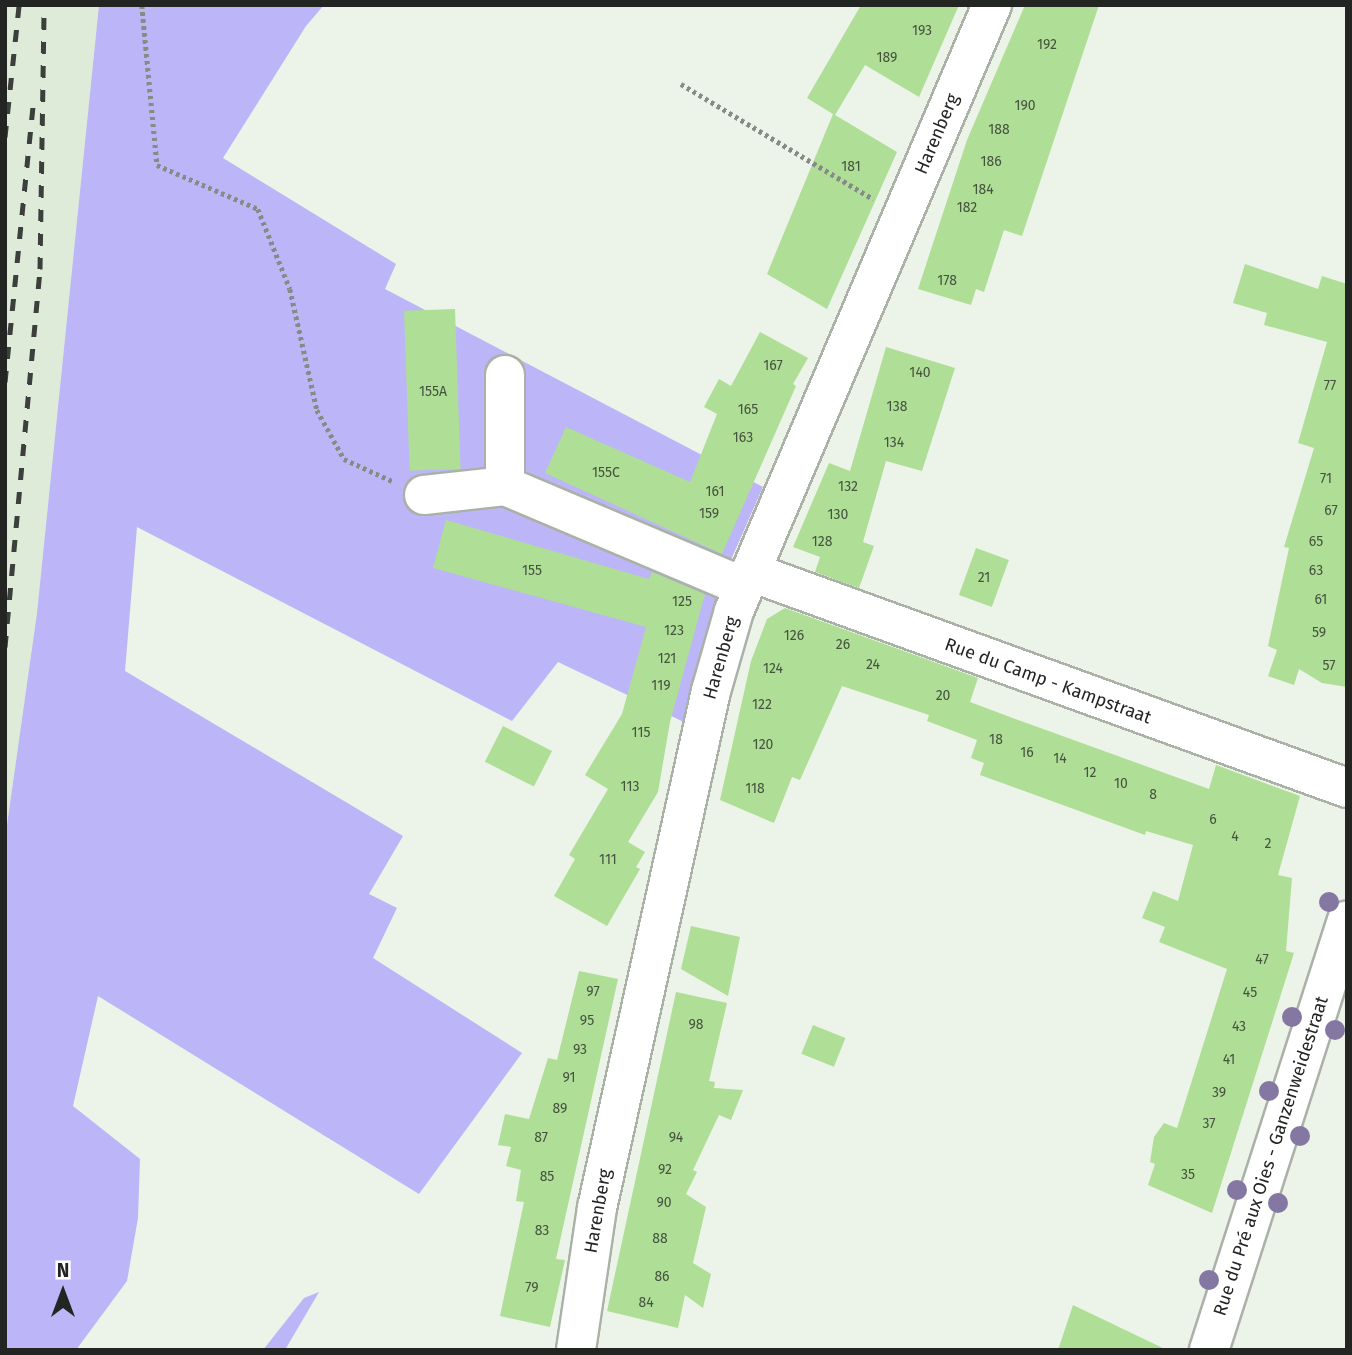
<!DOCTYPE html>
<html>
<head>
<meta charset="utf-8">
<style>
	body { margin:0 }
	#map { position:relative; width:1352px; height:1355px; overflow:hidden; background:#ecf3e8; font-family:"Fira Sans",sans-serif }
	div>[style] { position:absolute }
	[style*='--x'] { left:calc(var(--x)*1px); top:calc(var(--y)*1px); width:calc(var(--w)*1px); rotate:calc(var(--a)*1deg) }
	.built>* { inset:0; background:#dfebd9 }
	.green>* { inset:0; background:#bcb5f7 }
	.building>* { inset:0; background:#afde97; transform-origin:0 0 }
	.path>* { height:4.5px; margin-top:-2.25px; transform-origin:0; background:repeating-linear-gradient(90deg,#878b85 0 3.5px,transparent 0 7px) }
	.roads { filter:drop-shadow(2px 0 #aab1a7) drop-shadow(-2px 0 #aab1a7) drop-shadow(0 2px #aab1a7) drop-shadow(0 -2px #aab1a7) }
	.minor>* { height:38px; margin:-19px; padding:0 19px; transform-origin:19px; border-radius:19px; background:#fff }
	.rail>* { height:5px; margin-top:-2.5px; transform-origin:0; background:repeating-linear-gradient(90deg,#3c3f3b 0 12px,transparent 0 24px) }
	.trees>* { width:20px; height:20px; margin:-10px; border-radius:50%; background:#8478a3 }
	span { translate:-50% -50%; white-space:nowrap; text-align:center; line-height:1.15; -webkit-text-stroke:5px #fff; paint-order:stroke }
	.number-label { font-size:14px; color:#46533f }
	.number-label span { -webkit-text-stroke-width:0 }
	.street-label { font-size:18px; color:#232522 }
	.frame { position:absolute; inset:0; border:7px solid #232522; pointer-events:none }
	.north { position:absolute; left:28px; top:1257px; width:70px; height:70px; -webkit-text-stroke:5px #fff; paint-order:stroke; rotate:0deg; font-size:19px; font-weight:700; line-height:28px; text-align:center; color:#232522 }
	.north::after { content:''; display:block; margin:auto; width:24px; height:32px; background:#232522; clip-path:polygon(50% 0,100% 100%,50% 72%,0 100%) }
</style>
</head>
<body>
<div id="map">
	<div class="built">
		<i style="clip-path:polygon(5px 5px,99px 5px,37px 613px,5px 839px)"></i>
	</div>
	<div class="green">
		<i style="clip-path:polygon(99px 5px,324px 5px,306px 26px,223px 158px,396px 264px,385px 289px,763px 487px,719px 587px,688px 724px,558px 662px,512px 721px,137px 527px,125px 671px,403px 836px,369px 894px,397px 908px,373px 958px,522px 1053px,419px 1194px,98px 996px,73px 1106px,140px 1159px,138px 1218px,127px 1281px,76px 1350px,5px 1350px,5px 839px,37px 613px)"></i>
		<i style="clip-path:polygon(319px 1292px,285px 1350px,263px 1350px,304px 1298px)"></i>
	</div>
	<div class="building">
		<i style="clip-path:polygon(861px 5px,959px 5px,919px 97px,865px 65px,835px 115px,897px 152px,827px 309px,767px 274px,833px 114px,807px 98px)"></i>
		<i style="clip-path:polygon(1025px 5px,1099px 5px,1022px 236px,1004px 230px,984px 292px,976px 289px,971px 305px,918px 289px,967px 140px)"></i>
		<i style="clip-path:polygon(1245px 264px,1318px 289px,1322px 276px,1347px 284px,1347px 687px,1322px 683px,1299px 669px,1294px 685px,1268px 676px,1277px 650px,1268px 646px,1289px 548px,1284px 547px,1314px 448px,1298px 443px,1327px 342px,1264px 325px,1267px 313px,1233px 303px)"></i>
		<i style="left:455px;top:309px;width:160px;height:51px;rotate:88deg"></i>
		<i style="clip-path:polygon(760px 332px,808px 358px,793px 384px,796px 386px,722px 554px,545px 473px,566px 427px,690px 482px,717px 414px,704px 407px,719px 379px,731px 386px)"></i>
		<i style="clip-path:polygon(886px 347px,955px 368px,922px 471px,886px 461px,863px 542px,874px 546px,859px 588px,815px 572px,820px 557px,793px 547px,829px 463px,850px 471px)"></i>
		<i style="clip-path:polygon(446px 520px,649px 579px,652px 572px,705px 594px,670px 722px,658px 792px,628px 842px,645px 852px,636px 867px,640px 869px,607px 926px,554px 896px,575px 859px,569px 855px,608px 789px,585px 775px,622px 714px,646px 627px,433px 568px)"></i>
		<i style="left:976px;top:548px;width:35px;height:50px;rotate:20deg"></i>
		<i style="clip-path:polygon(785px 608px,978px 678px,970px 702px,1021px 721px,1209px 789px,1216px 765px,1300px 796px,1278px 875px,1292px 878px,1286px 951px,1294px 953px,1212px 1213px,1148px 1185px,1155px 1164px,1150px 1162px,1154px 1137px,1164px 1123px,1177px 1128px,1227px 969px,1159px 942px,1165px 927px,1142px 918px,1153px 891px,1178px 901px,1193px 845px,1146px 831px,1145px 835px,980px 775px,984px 763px,971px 758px,977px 740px,927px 721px,929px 715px,842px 686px,800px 780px,792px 777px,774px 823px,720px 800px,751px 661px,767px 619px)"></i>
		<i style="left:503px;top:726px;width:55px;height:40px;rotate:27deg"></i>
		<i style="clip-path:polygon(691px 926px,740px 937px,728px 996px,681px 969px)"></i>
		<i style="clip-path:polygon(579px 971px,618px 979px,556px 1259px,565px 1260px,550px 1327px,500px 1316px,524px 1202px,516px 1201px,521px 1170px,506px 1166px,511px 1147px,498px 1145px,505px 1114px,529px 1119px,548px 1058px,557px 1060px)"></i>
		<i style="clip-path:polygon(676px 992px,727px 1003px,709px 1081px,715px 1082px,714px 1088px,743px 1090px,731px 1120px,719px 1115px,693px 1170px,697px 1172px,686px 1194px,706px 1207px,693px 1263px,711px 1274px,703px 1308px,685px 1295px,678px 1328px,607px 1311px)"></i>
		<i style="left:813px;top:1025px;width:35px;height:31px;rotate:22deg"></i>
		<i style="clip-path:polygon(1073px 1305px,1167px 1350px,1058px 1350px)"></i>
	</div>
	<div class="path">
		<i style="--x:142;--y:5;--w:161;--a:84.6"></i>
		<i style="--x:157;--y:165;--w:110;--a:23.5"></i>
		<i style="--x:258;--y:209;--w:86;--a:68.2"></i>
		<i style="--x:290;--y:289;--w:124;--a:77.4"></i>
		<i style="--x:317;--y:410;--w:56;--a:61.1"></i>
		<i style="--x:344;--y:459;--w:53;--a:24.6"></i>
		<i style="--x:681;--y:84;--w:224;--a:30.9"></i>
	</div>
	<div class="roads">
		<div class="minor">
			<i style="--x:505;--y:375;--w:111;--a:90"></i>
			<i style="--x:424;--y:495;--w:81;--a:-6.3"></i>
			<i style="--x:505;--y:486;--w:259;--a:22.9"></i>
			<i style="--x:751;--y:572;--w:634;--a:19.92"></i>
			<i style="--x:576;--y:1350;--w:144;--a:-81.6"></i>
			<i style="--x:597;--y:1208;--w:529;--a:-77.57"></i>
			<i style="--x:711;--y:691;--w:83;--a:-74"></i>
			<i style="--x:734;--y:611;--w:659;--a:-66.94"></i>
			<i style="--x:1209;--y:1350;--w:451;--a:-72.2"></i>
		</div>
	</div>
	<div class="rail">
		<i style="--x:5;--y:137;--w:133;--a:-83.9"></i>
		<i style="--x:5;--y:382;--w:287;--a:-84.2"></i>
		<i style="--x:5;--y:647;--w:380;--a:-84.7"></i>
		<i style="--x:40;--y:269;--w:264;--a:-89.1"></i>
	</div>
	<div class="trees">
		<i style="left:1329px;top:902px"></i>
		<i style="left:1292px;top:1017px"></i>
		<i style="left:1335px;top:1030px"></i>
		<i style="left:1269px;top:1091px"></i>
		<i style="left:1300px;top:1136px"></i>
		<i style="left:1237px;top:1190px"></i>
		<i style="left:1278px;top:1203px"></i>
		<i style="left:1209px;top:1280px"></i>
	</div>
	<div class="number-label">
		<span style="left:922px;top:31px">193</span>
		<span style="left:1047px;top:45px">192</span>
		<span style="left:887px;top:58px">189</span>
		<span style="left:1025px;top:106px">190</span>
		<span style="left:999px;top:130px">188</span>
		<span style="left:991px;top:162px">186</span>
		<span style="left:851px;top:167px">181</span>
		<span style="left:983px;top:190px">184</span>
		<span style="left:967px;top:208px">182</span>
		<span style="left:947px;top:281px">178</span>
		<span style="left:773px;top:366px">167</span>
		<span style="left:920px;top:373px">140</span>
		<span style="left:1330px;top:386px">77</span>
		<span style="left:433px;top:392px">155A</span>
		<span style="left:897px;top:407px">138</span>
		<span style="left:748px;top:410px">165</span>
		<span style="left:743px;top:438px">163</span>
		<span style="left:894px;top:443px">134</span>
		<span style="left:606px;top:473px">155C</span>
		<span style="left:1326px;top:479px">71</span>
		<span style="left:848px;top:487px">132</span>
		<span style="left:715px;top:492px">161</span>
		<span style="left:1331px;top:511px">67</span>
		<span style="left:709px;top:514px">159</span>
		<span style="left:838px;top:515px">130</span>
		<span style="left:822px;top:542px">128</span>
		<span style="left:1316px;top:542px">65</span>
		<span style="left:532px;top:571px">155</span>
		<span style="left:1316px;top:571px">63</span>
		<span style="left:984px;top:578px">21</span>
		<span style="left:1321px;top:600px">61</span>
		<span style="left:682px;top:602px">125</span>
		<span style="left:674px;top:631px">123</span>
		<span style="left:1319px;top:633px">59</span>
		<span style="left:794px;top:636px">126</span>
		<span style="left:843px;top:645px">26</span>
		<span style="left:667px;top:659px">121</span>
		<span style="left:873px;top:665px">24</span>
		<span style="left:1329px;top:666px">57</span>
		<span style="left:773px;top:669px">124</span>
		<span style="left:661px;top:686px">119</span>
		<span style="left:943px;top:696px">20</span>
		<span style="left:762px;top:705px">122</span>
		<span style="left:641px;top:733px">115</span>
		<span style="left:996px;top:740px">18</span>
		<span style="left:763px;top:745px">120</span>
		<span style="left:1027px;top:753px">16</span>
		<span style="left:1060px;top:759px">14</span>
		<span style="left:1090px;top:773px">12</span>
		<span style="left:1121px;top:784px">10</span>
		<span style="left:630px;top:787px">113</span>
		<span style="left:755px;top:789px">118</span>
		<span style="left:1153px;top:795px">8</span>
		<span style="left:1213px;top:820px">6</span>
		<span style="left:1235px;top:837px">4</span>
		<span style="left:1268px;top:844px">2</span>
		<span style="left:608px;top:860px">111</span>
		<span style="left:1262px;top:960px">47</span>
		<span style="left:593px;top:992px">97</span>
		<span style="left:1250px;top:993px">45</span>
		<span style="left:587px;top:1021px">95</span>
		<span style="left:696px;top:1025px">98</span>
		<span style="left:1239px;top:1027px">43</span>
		<span style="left:580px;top:1050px">93</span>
		<span style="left:1229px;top:1060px">41</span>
		<span style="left:569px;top:1078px">91</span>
		<span style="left:1219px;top:1093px">39</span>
		<span style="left:560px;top:1109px">89</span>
		<span style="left:1209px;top:1124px">37</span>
		<span style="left:541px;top:1138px">87</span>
		<span style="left:676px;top:1138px">94</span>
		<span style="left:665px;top:1170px">92</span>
		<span style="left:1188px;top:1175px">35</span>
		<span style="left:547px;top:1177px">85</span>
		<span style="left:664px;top:1203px">90</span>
		<span style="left:542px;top:1231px">83</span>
		<span style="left:660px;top:1239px">88</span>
		<span style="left:662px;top:1277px">86</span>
		<span style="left:532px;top:1288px">79</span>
		<span style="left:646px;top:1303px">84</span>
	</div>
	<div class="street-label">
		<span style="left:937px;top:134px;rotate:-67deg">Harenberg</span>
		<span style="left:721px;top:658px;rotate:-74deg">Harenberg</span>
		<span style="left:1048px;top:681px;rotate:20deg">Rue du Camp - Kampstraat</span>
		<span style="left:1271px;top:1156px;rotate:-72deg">Rue du Pré aux Oies - Ganzenweidestraat</span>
		<span style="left:598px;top:1211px;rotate:-80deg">Harenberg</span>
	</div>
	<div class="frame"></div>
	<div class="north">N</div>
</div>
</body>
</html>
